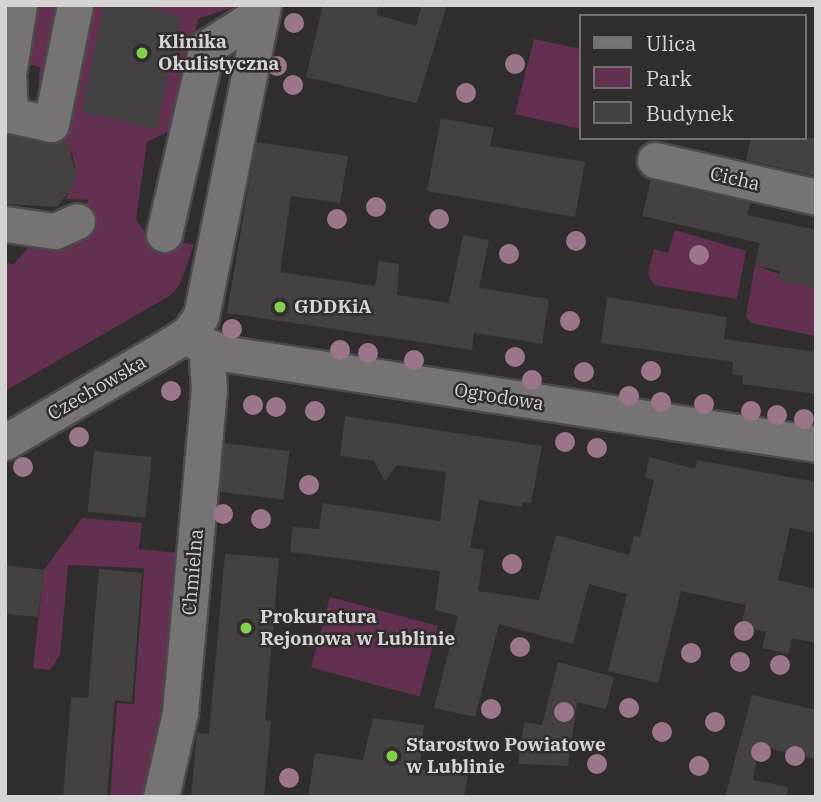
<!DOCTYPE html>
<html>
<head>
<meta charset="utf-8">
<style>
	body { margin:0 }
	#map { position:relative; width:821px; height:802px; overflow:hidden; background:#302d2f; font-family:"IBM Plex Serif",serif }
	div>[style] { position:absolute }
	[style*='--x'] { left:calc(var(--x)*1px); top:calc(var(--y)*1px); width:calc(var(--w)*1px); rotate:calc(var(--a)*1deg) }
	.green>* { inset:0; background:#64304f; transform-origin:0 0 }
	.building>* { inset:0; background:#444143; transform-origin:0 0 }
	.roads { filter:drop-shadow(2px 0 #4d4a4c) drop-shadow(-2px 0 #4d4a4c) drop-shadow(0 2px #4d4a4c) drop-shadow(0 -2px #4d4a4c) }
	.minor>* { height:35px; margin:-17.5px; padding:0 17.5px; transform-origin:17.5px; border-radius:17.5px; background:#767375 }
	.trees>* { width:20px; height:20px; margin:-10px; border-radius:50%; background:#9b768b }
	.dots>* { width:19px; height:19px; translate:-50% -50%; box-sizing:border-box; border:4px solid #302d2f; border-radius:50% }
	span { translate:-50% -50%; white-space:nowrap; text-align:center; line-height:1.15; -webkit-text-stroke:5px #302d2f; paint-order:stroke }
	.poi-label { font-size:19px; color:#d5d3d4; font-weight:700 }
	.left { translate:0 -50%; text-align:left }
	.street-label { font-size:19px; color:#d5d3d4 }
	.frame { position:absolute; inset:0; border:7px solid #d5d3d4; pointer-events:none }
	.legend { position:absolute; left:579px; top:14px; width:228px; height:126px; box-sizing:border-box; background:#302d2f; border:2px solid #726f71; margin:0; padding:9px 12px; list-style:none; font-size:21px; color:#d5d3d4 }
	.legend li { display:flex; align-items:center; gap:14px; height:35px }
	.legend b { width:35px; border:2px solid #726f71 }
</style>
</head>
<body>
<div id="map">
	<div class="green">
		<i style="clip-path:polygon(5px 5px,239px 5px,198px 19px,173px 129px,147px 142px,136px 219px,146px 234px,194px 245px,180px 284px,171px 295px,5px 391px,5px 263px,14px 264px,35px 240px,77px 221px,89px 200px,66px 199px,76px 173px,72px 153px,63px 139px,36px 125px,40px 67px,5px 60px)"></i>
		<i style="clip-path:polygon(534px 39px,581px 49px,581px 129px,515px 114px)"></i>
		<i style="clip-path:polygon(675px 230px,746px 251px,737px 299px,654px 285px,648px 274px,654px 249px,668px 253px)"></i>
		<i style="clip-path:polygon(755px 265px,816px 288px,816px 336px,751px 323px,746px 316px)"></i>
		<i style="clip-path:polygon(82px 518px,142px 523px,139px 549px,179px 553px,151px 797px,110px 797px,117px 703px,134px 704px,144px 568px,68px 565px,60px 655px,50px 670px,33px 668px,44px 570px)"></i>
		<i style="left:330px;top:597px;width:112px;height:73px;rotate:15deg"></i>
	</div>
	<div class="building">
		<i style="clip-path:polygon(104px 5px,144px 5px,181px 17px,157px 129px,81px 112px)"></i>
		<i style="clip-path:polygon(323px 5px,378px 5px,377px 15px,416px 26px,422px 5px,447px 5px,417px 103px,306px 77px)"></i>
		<i style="clip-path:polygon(441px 118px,494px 128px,490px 146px,585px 162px,575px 217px,427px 191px)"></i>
		<i style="clip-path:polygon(5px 134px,47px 144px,63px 139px,68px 145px,76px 173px,73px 186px,57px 207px,5px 204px)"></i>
		<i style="clip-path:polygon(751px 138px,816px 138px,816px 176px,746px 160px)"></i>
		<i style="clip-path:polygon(256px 142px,348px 156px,340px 203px,291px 196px,280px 272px,375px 286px,379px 261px,399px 264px,397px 295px,449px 303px,463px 235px,489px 240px,479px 288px,549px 299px,542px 344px,474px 333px,472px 350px,227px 313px)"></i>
		<i style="clip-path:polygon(651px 180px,750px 203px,747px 215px,816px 230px,816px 288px,778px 280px,780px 271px,755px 265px,760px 243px,642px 216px)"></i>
		<i style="clip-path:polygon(607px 297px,727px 317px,724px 339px,816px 352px,816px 394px,742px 384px,743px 376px,732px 374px,733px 362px,601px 343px)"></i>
		<i style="clip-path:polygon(345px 416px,542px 446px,531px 503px,522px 502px,522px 507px,479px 500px,470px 548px,484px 550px,478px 591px,539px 600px,556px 535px,629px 555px,634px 535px,640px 537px,654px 480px,645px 477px,649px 457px,695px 469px,697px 460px,816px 482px,816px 533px,790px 528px,778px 580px,816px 589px,816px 643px,792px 638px,788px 654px,762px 648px,766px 632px,741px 626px,746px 605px,681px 591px,658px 683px,608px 671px,627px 594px,589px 584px,573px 644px,499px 624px,475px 717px,434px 708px,458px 616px,435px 610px,440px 571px,290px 552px,293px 527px,319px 529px,323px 503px,440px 521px,446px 472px,397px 465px,385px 481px,374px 461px,340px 456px)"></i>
		<i style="left:224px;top:443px;width:66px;height:49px;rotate:7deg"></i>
		<i style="left:94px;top:451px;width:58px;height:61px;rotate:6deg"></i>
		<i style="clip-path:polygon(225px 554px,279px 558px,265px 720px,271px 721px,264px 797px,191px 797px,197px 733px,209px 734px)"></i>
		<i style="clip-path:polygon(5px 565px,44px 570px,38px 617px,5px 614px)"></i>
		<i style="clip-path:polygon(99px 569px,142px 573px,132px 702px,115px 700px,107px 797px,63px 797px,71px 697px,88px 698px)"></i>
		<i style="clip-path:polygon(558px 662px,614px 677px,606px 709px,577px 702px,568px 766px,518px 764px,524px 722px,542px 725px)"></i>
		<i style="clip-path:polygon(752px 695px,816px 710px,816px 759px,759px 746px,753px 780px,788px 787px,787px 797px,725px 797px)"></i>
		<i style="clip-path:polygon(373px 718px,424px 725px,420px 769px,468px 776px,464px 797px,308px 797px,315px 753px,363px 760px)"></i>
	</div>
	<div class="roads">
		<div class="minor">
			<i style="--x:19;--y:5;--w:70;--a:99.1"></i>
			<i style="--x:8;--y:74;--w:41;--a:87.2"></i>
			<i style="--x:10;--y:115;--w:42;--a:12.4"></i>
			<i style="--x:51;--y:124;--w:121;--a:-78.6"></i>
			<i style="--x:655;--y:160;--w:165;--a:12.9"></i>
			<i style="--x:5;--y:224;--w:50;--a:8"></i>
			<i style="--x:55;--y:231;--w:24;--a:-24"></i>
			<i style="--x:164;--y:234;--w:192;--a:-77.1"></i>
			<i style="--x:207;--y:47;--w:45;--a:-32.3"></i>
			<i style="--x:245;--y:23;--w:15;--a:-11"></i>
			<i style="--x:189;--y:333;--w:10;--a:53"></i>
			<i style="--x:195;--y:341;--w:35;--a:22"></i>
			<i style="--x:228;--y:354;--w:595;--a:8.7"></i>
			<i style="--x:5;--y:442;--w:182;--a:-30.4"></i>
			<i style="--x:162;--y:350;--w:32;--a:-32"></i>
			<i style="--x:189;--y:333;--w:21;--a:-55"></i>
			<i style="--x:201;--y:316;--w:317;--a:-78.7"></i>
			<i style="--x:161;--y:797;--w:86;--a:-77.3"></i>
			<i style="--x:180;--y:713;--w:325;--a:-84.9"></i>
			<i style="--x:209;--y:389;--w:43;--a:-94"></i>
		</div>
	</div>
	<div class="trees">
		<i style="left:294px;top:23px"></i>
		<i style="left:515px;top:64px"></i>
		<i style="left:277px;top:66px"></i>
		<i style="left:293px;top:85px"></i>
		<i style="left:466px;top:93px"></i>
		<i style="left:376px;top:207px"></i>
		<i style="left:337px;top:219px"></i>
		<i style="left:439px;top:219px"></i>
		<i style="left:576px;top:241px"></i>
		<i style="left:509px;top:254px"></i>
		<i style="left:699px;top:255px"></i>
		<i style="left:570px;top:321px"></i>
		<i style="left:232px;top:329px"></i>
		<i style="left:340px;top:350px"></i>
		<i style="left:368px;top:353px"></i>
		<i style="left:515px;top:357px"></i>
		<i style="left:414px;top:360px"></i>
		<i style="left:651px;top:371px"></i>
		<i style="left:584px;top:372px"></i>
		<i style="left:532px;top:380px"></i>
		<i style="left:171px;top:391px"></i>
		<i style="left:629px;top:396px"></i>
		<i style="left:661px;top:402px"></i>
		<i style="left:704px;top:404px"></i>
		<i style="left:253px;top:405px"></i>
		<i style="left:276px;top:407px"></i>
		<i style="left:315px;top:411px"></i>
		<i style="left:751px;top:411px"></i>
		<i style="left:777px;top:415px"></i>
		<i style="left:804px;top:419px"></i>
		<i style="left:79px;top:437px"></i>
		<i style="left:565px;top:442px"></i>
		<i style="left:597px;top:448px"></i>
		<i style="left:23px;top:467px"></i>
		<i style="left:309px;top:485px"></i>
		<i style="left:223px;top:514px"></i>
		<i style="left:261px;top:519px"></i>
		<i style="left:512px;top:564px"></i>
		<i style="left:744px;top:631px"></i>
		<i style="left:520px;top:647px"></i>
		<i style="left:691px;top:653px"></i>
		<i style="left:740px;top:662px"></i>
		<i style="left:780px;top:665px"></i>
		<i style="left:629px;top:708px"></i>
		<i style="left:491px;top:709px"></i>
		<i style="left:564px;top:712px"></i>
		<i style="left:715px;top:722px"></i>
		<i style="left:662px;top:732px"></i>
		<i style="left:761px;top:752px"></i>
		<i style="left:795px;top:756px"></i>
		<i style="left:597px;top:764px"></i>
		<i style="left:699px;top:766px"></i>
		<i style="left:289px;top:778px"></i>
	</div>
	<div class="dots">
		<i style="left:142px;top:53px;background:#83d04f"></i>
		<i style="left:280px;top:307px;background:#83d04f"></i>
		<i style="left:246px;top:628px;background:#83d04f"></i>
		<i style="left:392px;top:756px;background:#83d04f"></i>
	</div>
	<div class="poi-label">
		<span class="left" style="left:158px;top:53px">Klinika<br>Okulistyczna</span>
		<span class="left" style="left:294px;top:307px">GDDKiA</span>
		<span class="left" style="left:260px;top:628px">Prokuratura<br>Rejonowa w Lublinie</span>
		<span class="left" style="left:406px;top:756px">Starostwo Powiatowe<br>w Lublinie</span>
	</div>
	<div class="street-label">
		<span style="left:735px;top:179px;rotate:13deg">Cicha</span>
		<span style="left:97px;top:388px;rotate:-30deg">Czechowska</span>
		<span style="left:499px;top:397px;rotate:9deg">Ogrodowa</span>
		<span style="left:193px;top:572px;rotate:-85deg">Chmielna</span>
	</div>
	<div class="frame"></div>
	<ul class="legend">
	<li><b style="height:9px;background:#767375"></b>Ulica</li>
	<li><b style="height:19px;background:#64304f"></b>Park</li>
	<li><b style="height:19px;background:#444143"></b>Budynek</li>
	</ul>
</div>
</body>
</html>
